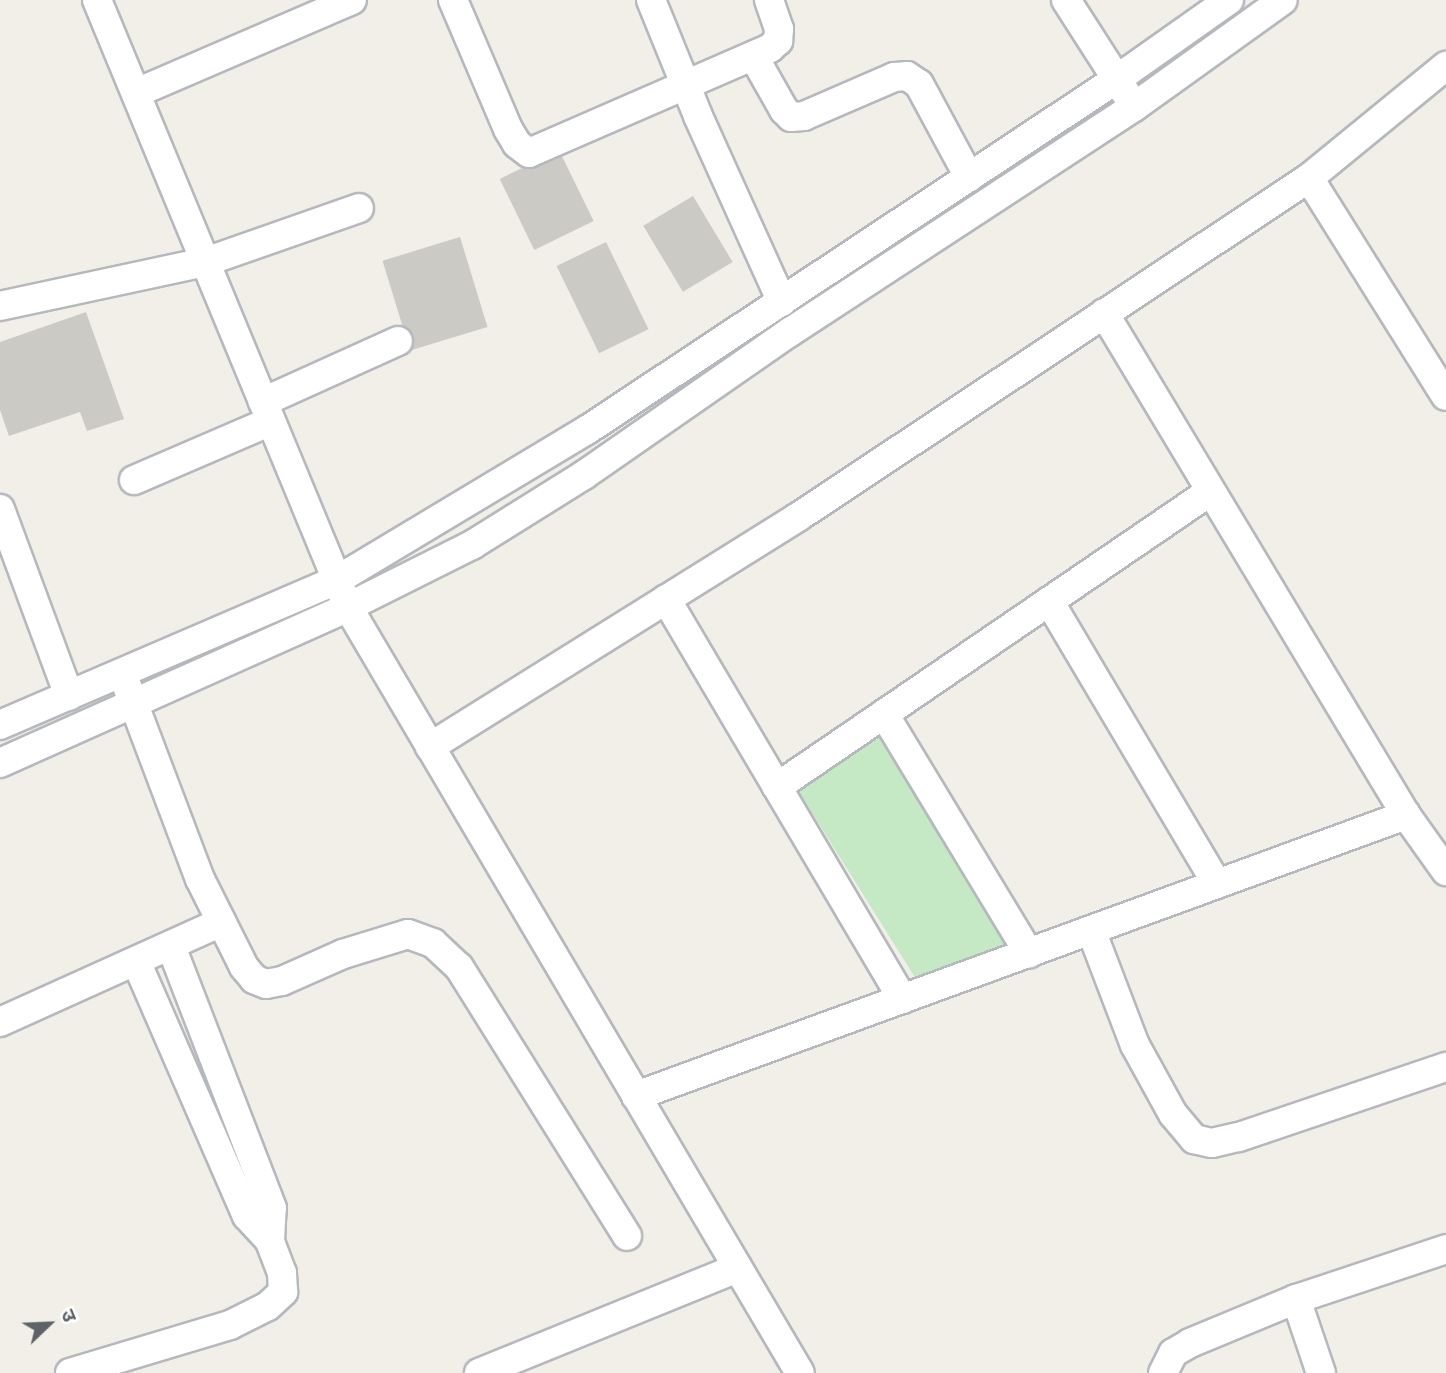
<!DOCTYPE html>
<html>
<head>
<meta charset="utf-8">
<style>
	body { margin:0 }
	#map { position:relative; width:1446px; height:1373px; overflow:hidden; background:#f1efe8; font-family:"Space Grotesk","Noto Sans Devanagari",sans-serif }
	div>[style] { position:absolute }
	[style*='--x'] { left:calc(var(--x)*1px); top:calc(var(--y)*1px); width:calc(var(--w)*1px); rotate:calc(var(--a)*1deg) }
	.green>* { inset:0; background:#c5e8c5; transform-origin:0 0 }
	.building>* { inset:0; background:#cccac5; transform-origin:0 0 }
	.roads { filter:drop-shadow(2px 0 #b5b8bc) drop-shadow(-2px 0 #b5b8bc) drop-shadow(0 2px #b5b8bc) drop-shadow(0 -2px #b5b8bc) }
	.minor>* { height:28px; margin:-14px; padding:0 14px; transform-origin:14px; border-radius:14px; background:#fff }
	span { translate:-50% -50%; white-space:nowrap; text-align:center; line-height:1.15; -webkit-text-stroke:6px #fff; paint-order:stroke }
	.north { position:absolute; left:14px; top:1289px; width:70px; height:70px; -webkit-text-stroke:5px #fff; paint-order:stroke; rotate:67deg; font-size:19px; font-weight:700; line-height:28px; text-align:center; color:#5f6368 }
	.north::after { content:''; display:block; margin:auto; width:24px; height:32px; background:#5f6368; clip-path:polygon(50% 0,100% 100%,50% 72%,0 100%) }
</style>
</head>
<body>
<div id="map">
	<div class="green">
		<i style="left:882px;top:736px;width:245px;height:100px;rotate:58deg"></i>
	</div>
	<div class="building">
		<i style="left:559px;top:150px;width:79px;height:66px;rotate:64deg"></i>
		<i style="left:693px;top:196px;width:77px;height:58px;rotate:59deg"></i>
		<i style="left:460px;top:237px;width:94px;height:81px;rotate:73deg"></i>
		<i style="left:606px;top:242px;width:97px;height:55px;rotate:64deg"></i>
		<i style="clip-path:polygon(86px 312px,124px 419px,87px 431px,80px 412px,9px 436px,0 410px,0 342px)"></i>
	</div>
	<div class="roads">
		<div class="minor">
			<i style="--x:97;--y:0;--w:657;--a:67.53"></i>
			<i style="--x:348;--y:607;--w:889;--a:59.46"></i>
			<i style="--x:453;--y:0;--w:140;--a:66.9"></i>
			<i style="--x:508;--y:129;--w:17;--a:59"></i>
			<i style="--x:517;--y:144;--w:15;--a:37"></i>
			<i style="--x:529;--y:153;--w:263;--a:-23.5"></i>
			<i style="--x:770;--y:48;--w:11;--a:-41"></i>
			<i style="--x:778;--y:41;--w:12;--a:-85"></i>
			<i style="--x:779;--y:29;--w:31;--a:-109"></i>
			<i style="--x:651;--y:0;--w:125;--a:67.9"></i>
			<i style="--x:698;--y:116;--w:204;--a:65.7"></i>
			<i style="--x:1066;--y:0;--w:113;--a:57.3"></i>
			<i style="--x:754;--y:57;--w:61;--a:60.5"></i>
			<i style="--x:784;--y:110;--w:10;--a:45"></i>
			<i style="--x:791;--y:117;--w:13;--a:-4"></i>
			<i style="--x:804;--y:116;--w:98;--a:-23.4"></i>
			<i style="--x:894;--y:77;--w:13;--a:-4"></i>
			<i style="--x:907;--y:76;--w:14;--a:34"></i>
			<i style="--x:919;--y:84;--w:106;--a:61.7"></i>
			<i style="--x:136;--y:93;--w:235;--a:-23.3"></i>
			<i style="--x:1309;--y:178;--w:257;--a:57.9"></i>
			<i style="--x:0;--y:306;--w:210;--a:-12.1"></i>
			<i style="--x:205;--y:262;--w:163;--a:-19.3"></i>
			<i style="--x:1104;--y:313;--w:586;--a:58.97"></i>
			<i style="--x:1406;--y:815;--w:69;--a:54.5"></i>
			<i style="--x:263;--y:402;--w:148;--a:-24.3"></i>
			<i style="--x:134;--y:480;--w:149;--a:-23.3"></i>
			<i style="--x:0;--y:509;--w:199;--a:69.7"></i>
			<i style="--x:666;--y:599;--w:465;--a:59.4"></i>
			<i style="--x:1049;--y:601;--w:329;--a:59.3"></i>
			<i style="--x:127;--y:686;--w:206;--a:69.3"></i>
			<i style="--x:200;--y:879;--w:98;--a:63.4"></i>
			<i style="--x:244;--y:967;--w:16;--a:50"></i>
			<i style="--x:254;--y:979;--w:13;--a:23"></i>
			<i style="--x:266;--y:984;--w:16;--a:-11"></i>
			<i style="--x:282;--y:981;--w:67;--a:-23.9"></i>
			<i style="--x:343;--y:954;--w:68;--a:-17.1"></i>
			<i style="--x:408;--y:934;--w:27;--a:20"></i>
			<i style="--x:433;--y:943;--w:35;--a:43"></i>
			<i style="--x:459;--y:967;--w:317;--a:58"></i>
			<i style="--x:884;--y:714;--w:280;--a:58.8"></i>
			<i style="--x:0;--y:725;--w:367;--a:-23.3"></i>
			<i style="--x:337;--y:580;--w:292;--a:-31"></i>
			<i style="--x:587;--y:430;--w:636;--a:-33.52"></i>
			<i style="--x:1117;--y:79;--w:137;--a:-35.2"></i>
			<i style="--x:430;--y:747;--w:434;--a:-32"></i>
			<i style="--x:798;--y:517;--w:613;--a:-33.56"></i>
			<i style="--x:1309;--y:178;--w:177;--a:-39.3"></i>
			<i style="--x:0;--y:763;--w:381;--a:-24.1"></i>
			<i style="--x:348;--y:607;--w:139;--a:-26.6"></i>
			<i style="--x:472;--y:545;--w:132;--a:-32"></i>
			<i style="--x:584;--y:475;--w:251;--a:-34.8"></i>
			<i style="--x:790;--y:332;--w:411;--a:-33.2"></i>
			<i style="--x:1134;--y:107;--w:183;--a:-35.7"></i>
			<i style="--x:777;--y:787;--w:525;--a:-34.3"></i>
			<i style="--x:1091;--y:930;--w:123;--a:69.1"></i>
			<i style="--x:1135;--y:1045;--w:79;--a:61.2"></i>
			<i style="--x:1173;--y:1114;--w:33;--a:50"></i>
			<i style="--x:1194;--y:1139;--w:18;--a:13"></i>
			<i style="--x:1212;--y:1143;--w:28;--a:-13"></i>
			<i style="--x:1239;--y:1137;--w:219;--a:-18.7"></i>
			<i style="--x:136;--y:961;--w:278;--a:66.5"></i>
			<i style="--x:247;--y:1216;--w:34;--a:47"></i>
			<i style="--x:270;--y:1241;--w:33;--a:-87"></i>
			<i style="--x:272;--y:1208;--w:281;--a:-111.1"></i>
			<i style="--x:0;--y:1022;--w:243;--a:-24.3"></i>
			<i style="--x:636;--y:1096;--w:820;--a:-20.05"></i>
			<i style="--x:1296;--y:1299;--w:78;--a:71.3"></i>
			<i style="--x:70;--y:1373;--w:167;--a:-16.7"></i>
			<i style="--x:230;--y:1325;--w:42;--a:-26.6"></i>
			<i style="--x:268;--y:1306;--w:21;--a:-43"></i>
			<i style="--x:283;--y:1292;--w:19;--a:-93"></i>
			<i style="--x:282;--y:1273;--w:34;--a:-111"></i>
			<i style="--x:479;--y:1373;--w:279;--a:-22.1"></i>
			<i style="--x:1163;--y:1373;--w:22;--a:-63"></i>
			<i style="--x:1173;--y:1353;--w:20;--a:-30"></i>
			<i style="--x:1190;--y:1343;--w:115;--a:-22.5"></i>
			<i style="--x:1296;--y:1299;--w:158;--a:-18.4"></i>
		</div>
	</div>
	<div class="north">उ</div>
</div>
</body>
</html>
